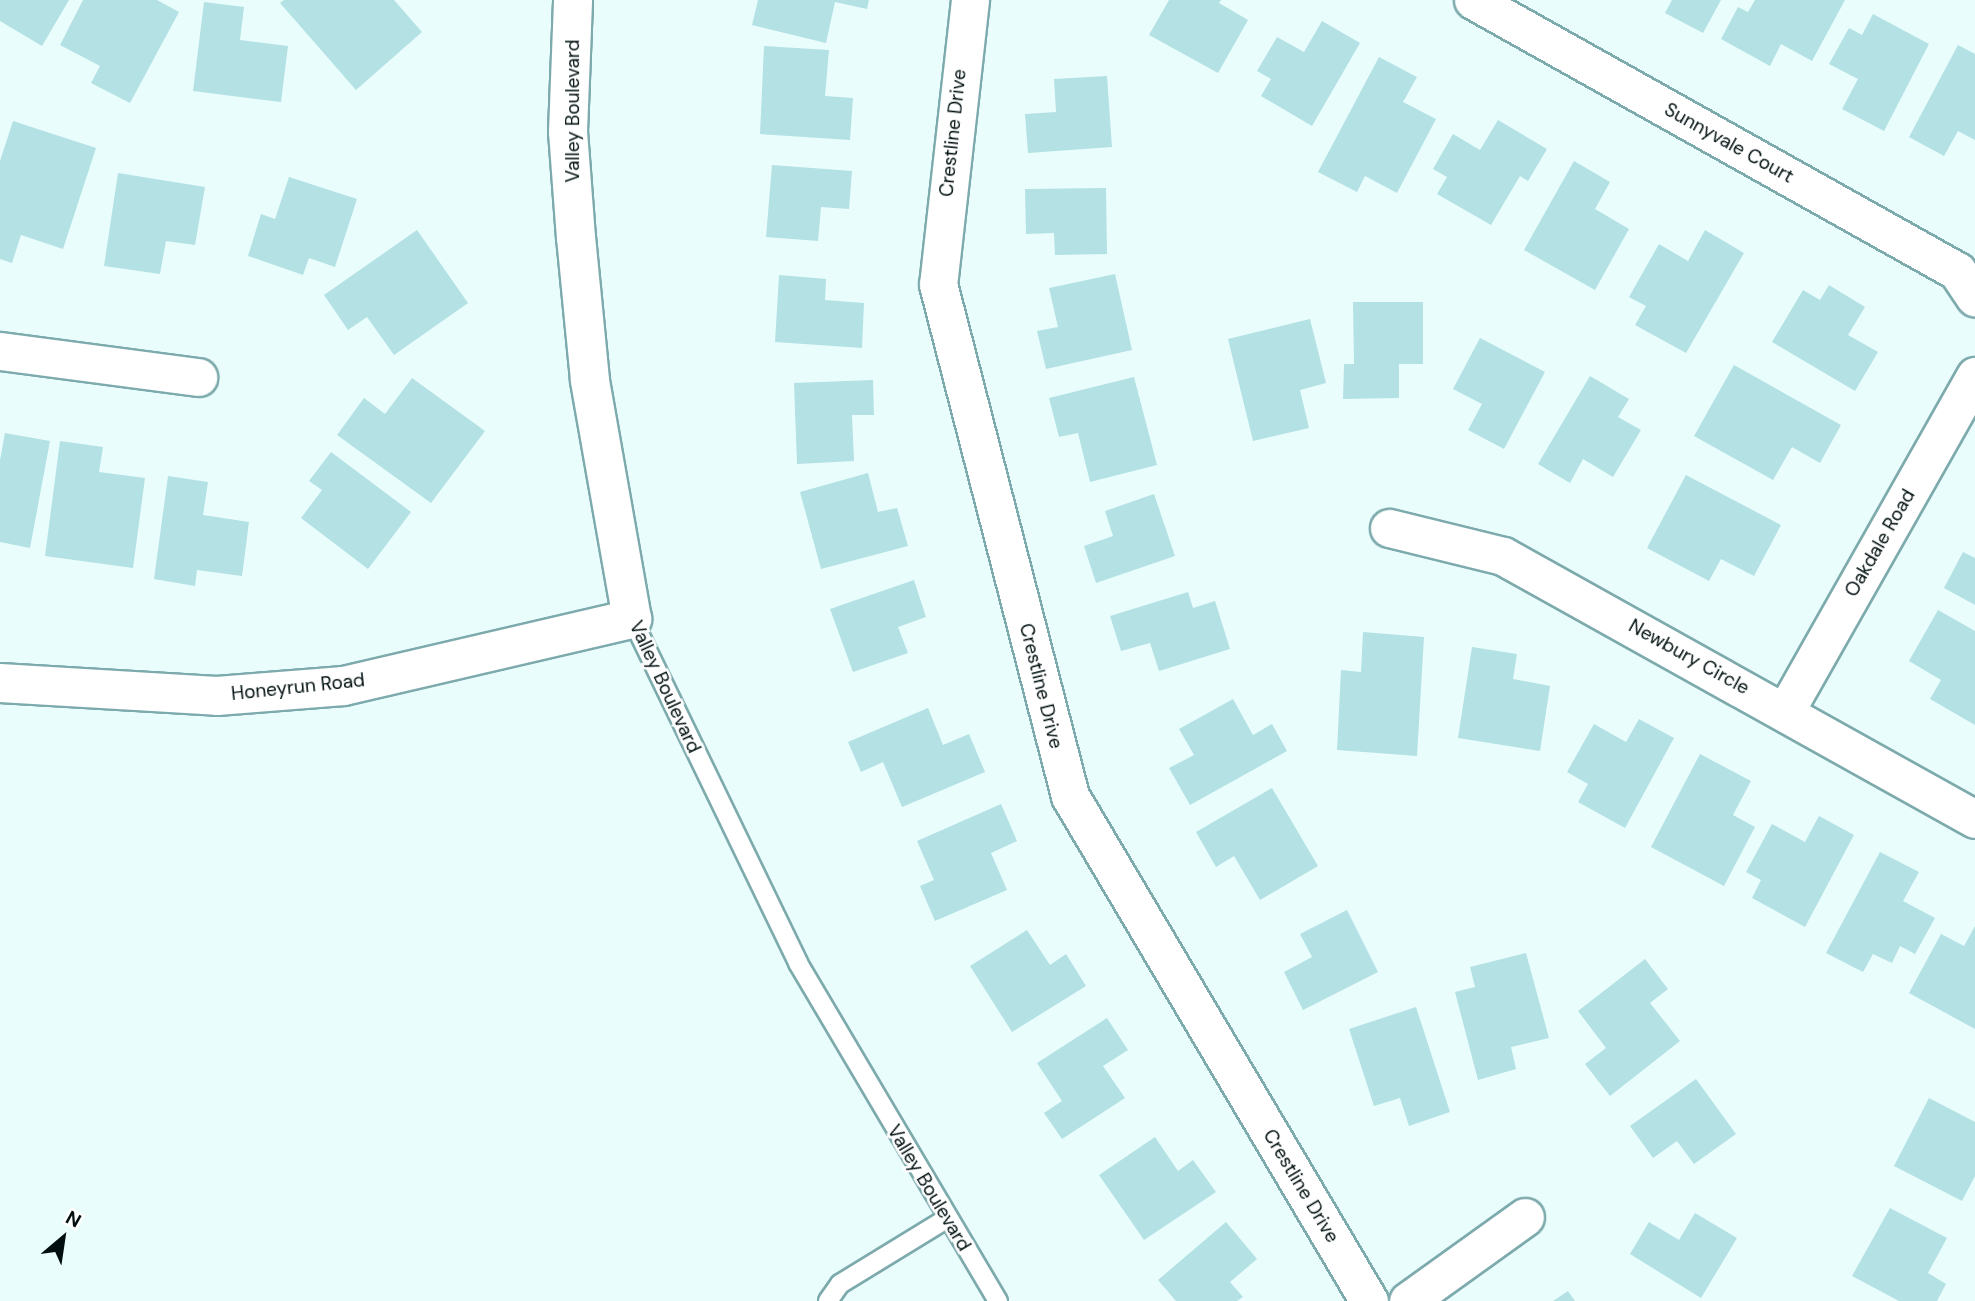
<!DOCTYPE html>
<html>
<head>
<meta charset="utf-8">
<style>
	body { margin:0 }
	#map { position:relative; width:1975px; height:1301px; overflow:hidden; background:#eafdfd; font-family:"DM Sans",sans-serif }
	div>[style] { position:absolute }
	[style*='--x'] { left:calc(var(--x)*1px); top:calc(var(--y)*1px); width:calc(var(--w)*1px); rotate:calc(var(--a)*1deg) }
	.building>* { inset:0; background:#b3e1e4 }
	.roads { filter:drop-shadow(2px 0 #7daaac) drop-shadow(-2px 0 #7daaac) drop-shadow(0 2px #7daaac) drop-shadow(0 -2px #7daaac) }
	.service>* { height:18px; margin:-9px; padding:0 9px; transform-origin:9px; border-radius:9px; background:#fff }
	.minor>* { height:37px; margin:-18.5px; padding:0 18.5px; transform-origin:18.5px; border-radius:18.5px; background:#fff }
	.tertiary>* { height:38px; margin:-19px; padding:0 19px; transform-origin:19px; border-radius:19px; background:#fff }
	span { translate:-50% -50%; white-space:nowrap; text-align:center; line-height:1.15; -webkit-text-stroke:5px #fff; paint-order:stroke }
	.street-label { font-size:19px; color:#010f10 }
	.north { position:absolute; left:28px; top:1203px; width:70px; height:70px; -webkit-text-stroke:5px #fff; paint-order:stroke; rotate:29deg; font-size:19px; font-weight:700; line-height:28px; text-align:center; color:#010f10 }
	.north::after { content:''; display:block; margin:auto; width:24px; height:32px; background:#010f10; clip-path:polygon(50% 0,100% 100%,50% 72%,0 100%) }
</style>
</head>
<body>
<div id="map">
	<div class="building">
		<i style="clip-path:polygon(0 0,69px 0,42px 46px,0 21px)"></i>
		<i style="clip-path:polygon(83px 0,157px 0,179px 12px,130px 103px,91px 83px,100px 66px,60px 45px)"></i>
		<i style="clip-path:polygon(284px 0,394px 0,422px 32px,356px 90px,280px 3px)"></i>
		<i style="clip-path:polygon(758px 0,869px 0,867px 9px,835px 2px,826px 43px,752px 25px)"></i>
		<i style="clip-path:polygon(1169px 0,1221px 0,1219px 3px,1248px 20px,1218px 73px,1149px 35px)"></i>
		<i style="clip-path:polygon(1672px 0,1721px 0,1703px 33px,1665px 13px)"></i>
		<i style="clip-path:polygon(1755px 0,1845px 0,1812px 61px,1781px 44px,1770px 66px,1721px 39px,1738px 7px,1748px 12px)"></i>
		<i style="clip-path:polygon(204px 2px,244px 7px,240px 40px,288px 46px,281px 102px,193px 91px)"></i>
		<i style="clip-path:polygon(1873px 14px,1929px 44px,1884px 131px,1842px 109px,1858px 79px,1829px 64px,1849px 28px,1862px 35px)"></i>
		<i style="clip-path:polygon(1322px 21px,1360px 43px,1312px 126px,1261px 96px,1271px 79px,1257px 71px,1277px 37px,1304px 52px)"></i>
		<i style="clip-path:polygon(1958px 45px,1975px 54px,1975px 140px,1958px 131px,1944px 156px,1909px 137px)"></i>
		<i style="clip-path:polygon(764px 46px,829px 50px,825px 96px,853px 98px,850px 140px,760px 134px)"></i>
		<i style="clip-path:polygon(1379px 57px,1417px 77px,1403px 102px,1436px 119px,1397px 193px,1365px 176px,1357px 192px,1318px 172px)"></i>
		<i style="clip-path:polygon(1107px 76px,1112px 147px,1028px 153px,1025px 114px,1056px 112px,1054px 79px)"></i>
		<i style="clip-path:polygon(1498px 120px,1547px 149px,1528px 181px,1520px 176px,1491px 225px,1437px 194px,1447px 177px,1433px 169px,1453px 134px,1480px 150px)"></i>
		<i style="clip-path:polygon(13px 121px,96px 148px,63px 249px,21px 235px,12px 263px,0 259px,0 161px)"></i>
		<i style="clip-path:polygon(1574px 161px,1610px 182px,1595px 209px,1629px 229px,1595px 290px,1524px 250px)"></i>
		<i style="clip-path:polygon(772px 165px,852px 171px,849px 209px,821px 207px,818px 241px,766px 237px)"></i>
		<i style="clip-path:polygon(118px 173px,205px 187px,195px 245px,166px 241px,160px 274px,104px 266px)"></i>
		<i style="clip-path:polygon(289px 177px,357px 199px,335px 267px,309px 258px,303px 275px,248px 256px,261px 214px,275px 219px)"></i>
		<i style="clip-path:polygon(1106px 188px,1107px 254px,1055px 255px,1054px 233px,1026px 234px,1025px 189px)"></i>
		<i style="clip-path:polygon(417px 230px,468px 303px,394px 355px,367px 317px,348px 330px,324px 295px)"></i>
		<i style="clip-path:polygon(1705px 230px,1744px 253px,1686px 353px,1635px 325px,1646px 306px,1629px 297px,1659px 244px,1688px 261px)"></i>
		<i style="clip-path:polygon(1115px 274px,1132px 350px,1046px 369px,1037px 331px,1058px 327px,1049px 288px)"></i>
		<i style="clip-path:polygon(779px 275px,826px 279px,825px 300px,864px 303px,862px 348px,775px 342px)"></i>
		<i style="clip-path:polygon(1829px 285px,1865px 307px,1848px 335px,1878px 352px,1855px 391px,1772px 342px,1803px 290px,1820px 300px)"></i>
		<i style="clip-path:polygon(1353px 302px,1423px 302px,1423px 364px,1399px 364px,1399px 398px,1343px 399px,1344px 364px,1354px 364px)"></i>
		<i style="clip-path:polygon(1310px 319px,1326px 383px,1300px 390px,1309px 428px,1253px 441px,1228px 339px)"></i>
		<i style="clip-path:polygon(1480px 338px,1545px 372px,1504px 449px,1468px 430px,1482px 404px,1453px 389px)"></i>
		<i style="clip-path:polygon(1734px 365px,1841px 425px,1820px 463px,1792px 447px,1773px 480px,1694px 436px)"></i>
		<i style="clip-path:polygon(1590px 376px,1629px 399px,1618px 417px,1641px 430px,1613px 477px,1583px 459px,1570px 483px,1538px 464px)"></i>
		<i style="clip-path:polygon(1134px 377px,1157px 465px,1090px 482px,1078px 433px,1059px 437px,1049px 398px)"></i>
		<i style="clip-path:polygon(412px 378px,485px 431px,431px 503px,337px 435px,364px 398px,385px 414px)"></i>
		<i style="clip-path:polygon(873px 380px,874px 415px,852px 415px,854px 461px,797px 464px,794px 383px)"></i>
		<i style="clip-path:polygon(5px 433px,50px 441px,30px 548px,0 542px,0 460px)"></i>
		<i style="clip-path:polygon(60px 441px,103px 447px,99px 472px,145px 478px,133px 568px,45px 556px)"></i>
		<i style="clip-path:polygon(331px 452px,411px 512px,368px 569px,301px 518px,322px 490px,309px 481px)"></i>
		<i style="clip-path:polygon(868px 473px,878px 512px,897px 508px,908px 546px,821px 569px,800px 492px)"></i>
		<i style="clip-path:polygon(1686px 475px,1781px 525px,1754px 576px,1721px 559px,1709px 581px,1647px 548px)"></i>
		<i style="clip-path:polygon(168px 476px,208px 482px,203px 515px,249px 522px,242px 576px,197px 570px,195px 586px,154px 579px)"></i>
		<i style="clip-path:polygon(1154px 494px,1175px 556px,1096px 583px,1084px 546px,1113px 536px,1105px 511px)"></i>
		<i style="clip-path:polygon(1963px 552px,1975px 558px,1975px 605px,1944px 588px)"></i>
		<i style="clip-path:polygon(914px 580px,926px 617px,898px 627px,908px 653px,853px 672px,830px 609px)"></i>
		<i style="clip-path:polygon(1188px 592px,1193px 608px,1215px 601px,1230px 649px,1159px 671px,1150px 643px,1121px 651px,1110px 616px)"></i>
		<i style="clip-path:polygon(1938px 610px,1975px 631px,1975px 725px,1930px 699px,1941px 680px,1909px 661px)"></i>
		<i style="clip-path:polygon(1363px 632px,1424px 637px,1417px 756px,1337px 750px,1341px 670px,1361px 672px)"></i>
		<i style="clip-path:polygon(1472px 647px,1517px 654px,1513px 679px,1550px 686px,1540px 751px,1458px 738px)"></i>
		<i style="clip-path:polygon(1233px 699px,1253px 735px,1272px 724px,1287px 751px,1190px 805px,1169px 768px,1194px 755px,1179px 729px)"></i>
		<i style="clip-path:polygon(928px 708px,943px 745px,969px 734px,985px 772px,902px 807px,883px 762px,861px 772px,848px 742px)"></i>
		<i style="clip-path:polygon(1639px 719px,1674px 738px,1625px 828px,1578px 802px,1588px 784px,1567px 772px,1594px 724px,1626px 742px)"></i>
		<i style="clip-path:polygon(1700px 754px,1751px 781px,1733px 815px,1755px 827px,1724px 886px,1651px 847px)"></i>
		<i style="clip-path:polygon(1272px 788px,1318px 866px,1260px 900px,1234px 856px,1216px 867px,1196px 832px)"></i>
		<i style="clip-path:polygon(1001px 804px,1017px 841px,991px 853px,1007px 890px,935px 921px,920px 886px,934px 880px,917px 841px)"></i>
		<i style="clip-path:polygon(1819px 816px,1854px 835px,1805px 927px,1752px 898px,1761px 880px,1746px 872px,1772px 824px,1805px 842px)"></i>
		<i style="clip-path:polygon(1880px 852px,1919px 872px,1903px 901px,1935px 918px,1915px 954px,1900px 946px,1892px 963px,1873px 954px,1863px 972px,1826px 953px)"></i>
		<i style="clip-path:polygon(1347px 910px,1378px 972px,1303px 1010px,1284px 972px,1312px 957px,1300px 934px)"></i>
		<i style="clip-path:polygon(1975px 926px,1975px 1029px,1909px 993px,1941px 934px,1964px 946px)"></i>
		<i style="clip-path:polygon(1027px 930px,1050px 965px,1066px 954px,1086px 986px,1012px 1032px,970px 966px)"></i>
		<i style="clip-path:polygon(1526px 953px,1549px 1038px,1511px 1047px,1516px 1069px,1478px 1080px,1455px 992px,1475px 987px,1470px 967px)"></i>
		<i style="clip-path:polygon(1645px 959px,1668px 989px,1650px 1003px,1680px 1041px,1610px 1096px,1585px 1064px,1606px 1048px,1578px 1011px)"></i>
		<i style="clip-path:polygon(1416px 1007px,1450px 1112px,1409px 1126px,1400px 1098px,1374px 1106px,1349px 1029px)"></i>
		<i style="clip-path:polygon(1107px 1018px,1128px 1050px,1103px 1066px,1125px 1098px,1062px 1139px,1044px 1113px,1062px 1101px,1037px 1063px)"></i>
		<i style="clip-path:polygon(1696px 1079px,1736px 1134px,1694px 1164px,1677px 1141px,1653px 1158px,1630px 1126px)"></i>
		<i style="clip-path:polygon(1929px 1098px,1975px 1122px,1975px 1176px,1962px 1201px,1894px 1166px)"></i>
		<i style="clip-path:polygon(1155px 1137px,1178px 1171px,1193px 1160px,1216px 1192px,1144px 1240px,1099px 1175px)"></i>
		<i style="clip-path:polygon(1890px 1208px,1947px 1238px,1928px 1273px,1946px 1284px,1937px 1301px,1899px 1301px,1852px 1276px)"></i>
		<i style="clip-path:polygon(1695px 1213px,1737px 1238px,1701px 1298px,1630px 1254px,1649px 1222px,1679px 1240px)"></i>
		<i style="clip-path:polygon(1226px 1222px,1257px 1259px,1230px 1282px,1243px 1297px,1237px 1301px,1176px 1301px,1158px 1280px)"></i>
		<i style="clip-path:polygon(1568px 1291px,1575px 1301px,1553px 1301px)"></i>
	</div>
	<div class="roads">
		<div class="service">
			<i style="--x:632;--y:619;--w:382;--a:64.2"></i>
			<i style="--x:798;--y:963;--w:393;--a:59.4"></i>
			<i style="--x:828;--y:1301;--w:21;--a:-55"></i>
			<i style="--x:840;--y:1284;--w:124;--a:-31.5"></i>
		</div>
		<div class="minor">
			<i style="--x:970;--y:0;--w:286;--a:96.4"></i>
			<i style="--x:938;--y:284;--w:529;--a:75.54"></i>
			<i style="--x:1070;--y:796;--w:587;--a:59.37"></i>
			<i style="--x:1473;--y:0;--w:555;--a:29.25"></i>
			<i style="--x:1957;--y:271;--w:32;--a:56"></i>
			<i style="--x:0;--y:351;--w:200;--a:7.5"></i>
			<i style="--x:1389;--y:528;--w:117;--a:13.8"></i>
			<i style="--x:1503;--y:556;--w:540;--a:29.13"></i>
			<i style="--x:1786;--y:710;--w:384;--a:-60.5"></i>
			<i style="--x:1408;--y:1301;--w:144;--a:-35.7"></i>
		</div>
		<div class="tertiary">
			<i style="--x:0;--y:683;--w:217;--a:3.4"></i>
			<i style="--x:217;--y:696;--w:127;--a:-4.5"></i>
			<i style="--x:344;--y:686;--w:296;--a:-13.1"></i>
			<i style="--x:632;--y:619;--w:243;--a:-100"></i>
			<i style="--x:590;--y:380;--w:143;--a:-95.6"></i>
			<i style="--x:576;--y:238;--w:106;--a:-94.3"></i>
			<i style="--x:568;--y:132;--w:132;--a:-87.8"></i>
		</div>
	</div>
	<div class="street-label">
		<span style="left:573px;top:111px;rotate:-90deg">Valley Boulevard</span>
		<span style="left:953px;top:133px;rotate:-84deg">Crestline Drive</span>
		<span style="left:1729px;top:143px;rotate:29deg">Sunnyvale Court</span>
		<span style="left:1880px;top:543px;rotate:-60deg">Oakdale Road</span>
		<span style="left:1689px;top:657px;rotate:29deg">Newbury Circle</span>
		<span style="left:1041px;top:686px;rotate:76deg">Crestline Drive</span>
		<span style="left:298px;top:687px;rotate:-6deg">Honeyrun Road</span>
		<span style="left:665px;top:687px;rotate:65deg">Valley Boulevard</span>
		<span style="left:1301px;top:1186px;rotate:59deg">Crestline Drive</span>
		<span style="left:929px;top:1188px;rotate:59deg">Valley Boulevard</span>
	</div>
	<div class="north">N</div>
</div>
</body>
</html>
